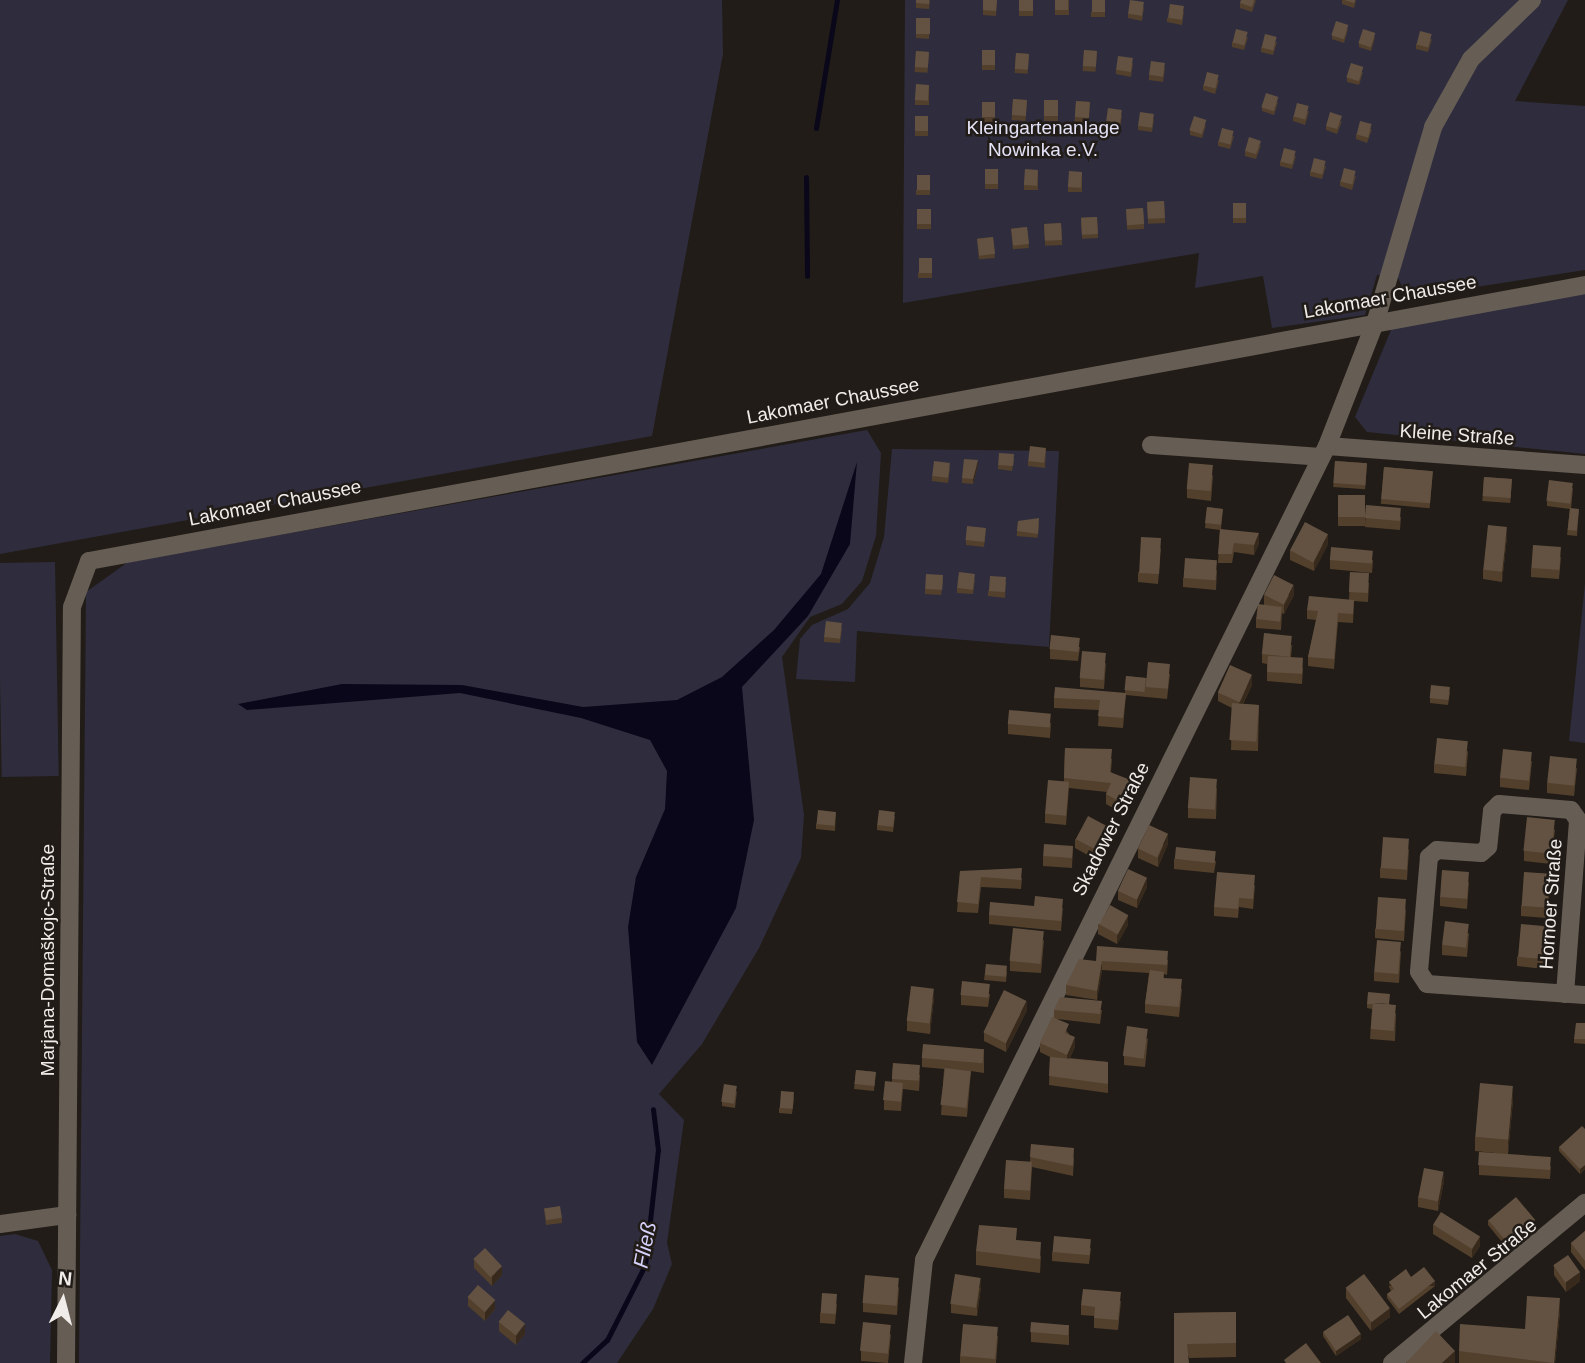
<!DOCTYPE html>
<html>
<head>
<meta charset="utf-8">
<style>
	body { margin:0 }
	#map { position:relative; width:1585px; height:1363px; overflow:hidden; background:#211c17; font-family:Arial,sans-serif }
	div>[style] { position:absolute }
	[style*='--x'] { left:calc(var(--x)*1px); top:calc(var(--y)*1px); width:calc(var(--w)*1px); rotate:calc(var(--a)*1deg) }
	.green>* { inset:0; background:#2f2d3d; transform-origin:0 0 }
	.water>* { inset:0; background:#0a071a }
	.stream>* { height:5px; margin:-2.5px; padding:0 2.5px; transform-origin:2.5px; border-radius:2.5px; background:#0a071a }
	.minor>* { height:18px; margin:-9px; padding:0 9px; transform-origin:9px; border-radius:9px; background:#665d54 }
	.wall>* { inset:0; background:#52402d; transform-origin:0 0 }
	.shaded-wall>* { inset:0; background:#372a1c; transform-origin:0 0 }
	.building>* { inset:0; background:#635241; transform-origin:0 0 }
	span { translate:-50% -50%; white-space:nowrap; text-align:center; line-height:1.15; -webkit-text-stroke:5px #211c17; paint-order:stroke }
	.park-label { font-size:19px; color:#e4e2f7 }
	.street-label { font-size:19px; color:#f0ece9 }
	.water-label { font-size:21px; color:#d5d1fa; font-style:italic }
	.north { position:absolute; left:28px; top:1265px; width:70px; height:70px; -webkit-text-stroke:5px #211c17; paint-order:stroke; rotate:6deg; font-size:19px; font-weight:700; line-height:28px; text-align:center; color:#f0ece9 }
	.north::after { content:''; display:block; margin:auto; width:24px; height:32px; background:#f0ece9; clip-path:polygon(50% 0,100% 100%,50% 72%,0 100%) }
</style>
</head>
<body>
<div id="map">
	<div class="green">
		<i style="clip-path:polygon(0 0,722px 0,723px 54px,652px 436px,0 554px)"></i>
		<i style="clip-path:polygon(905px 0,1568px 0,1515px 101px,1585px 106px,1585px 270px,1417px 296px,1406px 295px,1397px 276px,1377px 275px,1365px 315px,1272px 328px,1263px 276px,1195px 288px,1199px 253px,903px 303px)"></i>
		<i style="clip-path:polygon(1585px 293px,1585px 454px,1367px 432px,1355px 417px,1393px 325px)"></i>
		<i style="clip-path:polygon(867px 430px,881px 453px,876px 536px,862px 581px,842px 604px,810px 617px,782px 657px,804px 815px,801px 858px,759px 948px,702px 1044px,659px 1094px,684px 1120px,667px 1243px,672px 1264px,653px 1309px,617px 1363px,79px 1363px,86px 592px,128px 562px)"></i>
		<i style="clip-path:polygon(892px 449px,1059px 451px,1049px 647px,857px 631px,855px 682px,796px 679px,800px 639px,812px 625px,848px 609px,870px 583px,884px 537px)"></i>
		<i style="left:55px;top:562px;width:214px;height:57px;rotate:89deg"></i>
		<i style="clip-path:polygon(1585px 583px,1585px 743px,1569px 741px)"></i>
		<i style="clip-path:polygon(15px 1234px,38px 1241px,52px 1270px,50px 1363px,0 1363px,0 1236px)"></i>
	</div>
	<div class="water">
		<i style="clip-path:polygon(857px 462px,850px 544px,808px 616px,742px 687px,754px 820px,736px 908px,652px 1065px,637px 1042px,628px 927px,636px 877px,665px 809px,667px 771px,650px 740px,581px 718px,460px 693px,247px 710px,238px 704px,342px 684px,462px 685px,583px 707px,677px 700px,722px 677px,774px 630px,821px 574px)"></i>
	</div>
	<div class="stream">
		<i style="--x:816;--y:128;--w:130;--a:-80.7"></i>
		<i style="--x:806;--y:177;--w:99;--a:89.4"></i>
		<i style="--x:582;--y:1363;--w:34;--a:-43"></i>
		<i style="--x:607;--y:1340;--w:84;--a:-63.1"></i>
		<i style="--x:645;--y:1265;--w:116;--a:-83.6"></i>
		<i style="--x:658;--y:1150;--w:41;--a:-97"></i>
	</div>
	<div class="minor">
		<i style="--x:1151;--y:445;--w:170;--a:4"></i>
		<i style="--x:1327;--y:446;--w:259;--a:4.2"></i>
		<i style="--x:1565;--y:994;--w:174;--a:-85.7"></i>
		<i style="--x:1578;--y:820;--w:12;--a:-125"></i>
		<i style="--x:1571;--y:810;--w:72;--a:-175.2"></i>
		<i style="--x:1499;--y:804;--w:10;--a:135"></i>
		<i style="--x:1492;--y:811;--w:36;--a:96"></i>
		<i style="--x:1488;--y:847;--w:9;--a:139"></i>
		<i style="--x:1481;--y:853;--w:44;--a:-176.1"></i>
		<i style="--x:1437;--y:850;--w:11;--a:139"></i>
		<i style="--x:1429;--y:857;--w:115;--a:95"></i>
		<i style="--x:1419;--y:972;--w:14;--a:56"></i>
		<i style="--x:1427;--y:984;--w:158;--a:4"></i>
		<i style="--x:0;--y:1224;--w:68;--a:-7.7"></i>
		<i style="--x:66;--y:1363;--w:756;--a:-89.55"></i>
		<i style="--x:72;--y:607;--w:49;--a:-69.7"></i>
		<i style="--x:89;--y:561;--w:1521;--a:-10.45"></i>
		<i style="--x:913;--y:1363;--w:104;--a:-83.9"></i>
		<i style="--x:924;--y:1260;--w:908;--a:-63.66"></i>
		<i style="--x:1327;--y:446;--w:135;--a:-68.7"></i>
		<i style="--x:1376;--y:320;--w:201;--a:-73.5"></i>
		<i style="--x:1433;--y:127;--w:78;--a:-60.8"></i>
		<i style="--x:1471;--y:59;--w:85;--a:-44"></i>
		<i style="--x:1392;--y:1363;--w:251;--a:-39.7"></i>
	</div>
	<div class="wall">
		<i style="clip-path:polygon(916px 0,930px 0,929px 9px,916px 8px)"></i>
		<i style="clip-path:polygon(997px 0,996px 16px,983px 15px,983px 10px)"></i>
		<i style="left:1019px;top:0;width:14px;height:16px"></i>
		<i style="left:1055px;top:0;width:14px;height:15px"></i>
		<i style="clip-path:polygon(1105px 0,1105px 17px,1091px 17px,1091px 12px)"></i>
		<i style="clip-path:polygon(1256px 0,1252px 12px,1240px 8px,1240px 3px)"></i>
		<i style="clip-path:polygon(1342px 0,1356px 0,1354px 8px,1342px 4px)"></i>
		<i style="clip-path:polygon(1144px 7px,1142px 21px,1128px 18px,1128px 14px)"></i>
		<i style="clip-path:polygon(1184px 11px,1182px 25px,1167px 22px,1167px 18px)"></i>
		<i style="clip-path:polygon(930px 18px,929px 39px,916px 38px,916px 34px)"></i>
		<i style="clip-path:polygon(1348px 29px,1344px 43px,1332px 39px,1332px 35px)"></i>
		<i style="clip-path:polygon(1248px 37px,1244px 50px,1232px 47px,1232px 42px)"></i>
		<i style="clip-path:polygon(1375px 37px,1371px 51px,1359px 47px,1359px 43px)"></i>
		<i style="clip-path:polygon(1432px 39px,1428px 52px,1416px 49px,1416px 44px)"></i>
		<i style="clip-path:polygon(1277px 42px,1273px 55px,1261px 52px,1261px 47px)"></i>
		<i style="left:982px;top:50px;width:13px;height:20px"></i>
		<i style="left:1084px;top:50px;width:13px;height:21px;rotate:4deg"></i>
		<i style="left:916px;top:51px;width:13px;height:21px;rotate:4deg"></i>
		<i style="left:1016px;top:53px;width:13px;height:20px;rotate:4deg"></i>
		<i style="clip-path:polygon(1133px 63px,1131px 77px,1116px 74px,1116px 70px)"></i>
		<i style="clip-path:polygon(1165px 68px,1163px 82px,1149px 80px,1149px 75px)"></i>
		<i style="clip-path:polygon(1363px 72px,1359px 85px,1347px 82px,1347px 77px)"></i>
		<i style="clip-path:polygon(1219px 80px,1215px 94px,1203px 90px,1203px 85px)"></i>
		<i style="clip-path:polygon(929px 85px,929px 105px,915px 105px,915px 100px)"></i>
		<i style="left:1013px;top:99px;width:14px;height:21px;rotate:4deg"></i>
		<i style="left:1044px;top:100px;width:14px;height:21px"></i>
		<i style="left:1076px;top:101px;width:14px;height:21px;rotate:4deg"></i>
		<i style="left:982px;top:102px;width:13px;height:20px"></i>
		<i style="clip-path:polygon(1278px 102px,1274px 115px,1262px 111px,1262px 107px)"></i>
		<i style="clip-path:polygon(1309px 111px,1305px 125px,1293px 121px,1293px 116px)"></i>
		<i style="clip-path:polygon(1122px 115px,1120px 128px,1106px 126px,1106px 121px)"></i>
		<i style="left:915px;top:116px;width:13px;height:20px"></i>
		<i style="clip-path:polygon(1154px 119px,1152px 132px,1138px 130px,1138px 126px)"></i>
		<i style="clip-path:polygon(1342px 121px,1337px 134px,1326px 130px,1326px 126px)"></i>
		<i style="clip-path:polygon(1206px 125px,1202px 138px,1190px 135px,1190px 130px)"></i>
		<i style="clip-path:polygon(1372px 129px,1367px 143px,1356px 139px,1356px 134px)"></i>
		<i style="clip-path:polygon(1234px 136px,1230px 149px,1218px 146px,1218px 141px)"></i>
		<i style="clip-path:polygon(1261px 145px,1256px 159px,1245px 156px,1245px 151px)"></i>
		<i style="clip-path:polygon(1296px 156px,1292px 169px,1280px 166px,1280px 161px)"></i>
		<i style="clip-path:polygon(1326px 166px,1322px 179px,1310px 176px,1310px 171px)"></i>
		<i style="left:985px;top:169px;width:13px;height:20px"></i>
		<i style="clip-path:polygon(1038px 170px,1038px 190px,1024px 190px,1024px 185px)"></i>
		<i style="clip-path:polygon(1082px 172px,1082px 192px,1068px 192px,1068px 187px)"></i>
		<i style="clip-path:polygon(930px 175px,930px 195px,916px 195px,916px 190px)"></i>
		<i style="clip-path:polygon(1356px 176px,1352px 190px,1340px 186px,1340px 181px)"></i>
		<i style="left:1164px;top:201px;width:22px;height:17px;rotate:87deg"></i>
		<i style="left:1233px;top:203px;width:13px;height:20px"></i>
		<i style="left:1143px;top:208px;width:21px;height:17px;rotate:87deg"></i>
		<i style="left:917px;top:209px;width:14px;height:20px"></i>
		<i style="left:1097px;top:217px;width:21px;height:16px;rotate:87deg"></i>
		<i style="left:1061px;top:223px;width:22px;height:17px;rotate:87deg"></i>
		<i style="left:1027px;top:227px;width:21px;height:16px;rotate:85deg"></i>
		<i style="left:993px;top:237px;width:21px;height:16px;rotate:85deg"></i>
		<i style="clip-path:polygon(932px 258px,932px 278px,918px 278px,918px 273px)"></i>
		<i style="clip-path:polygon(1046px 448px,1045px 468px,1028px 466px,1028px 461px)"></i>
		<i style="clip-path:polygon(1014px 459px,1012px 471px,998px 469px,998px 465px)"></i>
		<i style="left:1335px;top:461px;width:32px;height:26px;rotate:4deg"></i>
		<i style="clip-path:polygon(978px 465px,973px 484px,962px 483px,962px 478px)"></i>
		<i style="clip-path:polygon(950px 467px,948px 483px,932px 481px,932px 476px)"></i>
		<i style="left:1384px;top:467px;width:49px;height:37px;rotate:5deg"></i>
		<i style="clip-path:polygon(1213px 475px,1211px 501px,1187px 498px,1187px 489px)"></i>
		<i style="left:1484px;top:477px;width:28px;height:24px;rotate:4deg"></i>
		<i style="clip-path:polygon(1573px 488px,1571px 509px,1579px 509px,1577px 536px,1567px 535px,1570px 509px,1547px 506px,1547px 501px)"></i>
		<i style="left:1338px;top:495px;width:27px;height:31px"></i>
		<i style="clip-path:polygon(1366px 505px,1401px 517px,1400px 530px,1365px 527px)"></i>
		<i style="clip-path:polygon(1207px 507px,1223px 509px,1221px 529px,1259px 543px,1254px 555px,1234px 552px,1232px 563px,1218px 563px,1220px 530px,1205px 528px)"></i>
		<i style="left:1018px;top:521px;width:21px;height:15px;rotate:5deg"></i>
		<i style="clip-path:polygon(986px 528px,984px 547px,966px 545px,966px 540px)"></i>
		<i style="clip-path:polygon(1507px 537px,1502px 582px,1483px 579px,1483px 570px)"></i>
		<i style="clip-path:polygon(1328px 544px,1314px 571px,1290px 560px,1290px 550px)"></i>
		<i style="clip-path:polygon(1161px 548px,1158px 584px,1138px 582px,1138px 573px)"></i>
		<i style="clip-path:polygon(1561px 557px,1559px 579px,1531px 577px,1531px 568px)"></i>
		<i style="clip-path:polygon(1330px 560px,1373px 560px,1372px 573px,1330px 569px)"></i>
		<i style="clip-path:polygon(1217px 570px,1216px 590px,1183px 587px,1183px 578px)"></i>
		<i style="clip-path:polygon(1350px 572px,1369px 583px,1368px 602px,1354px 601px,1353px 623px,1338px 622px,1334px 669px,1308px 666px,1308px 657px,1316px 620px,1307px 619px,1307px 610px,1349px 600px)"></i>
		<i style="clip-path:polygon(975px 579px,973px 594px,957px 593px,957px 588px)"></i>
		<i style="clip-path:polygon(943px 580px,941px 595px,925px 594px,925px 589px)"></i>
		<i style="clip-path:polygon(1006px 582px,1005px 598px,988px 596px,988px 591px)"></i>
		<i style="clip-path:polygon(1264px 595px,1294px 595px,1284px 614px,1282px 613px,1281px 630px,1256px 628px,1256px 619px,1264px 605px)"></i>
		<i style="clip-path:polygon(842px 628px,840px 643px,824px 642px,824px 637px)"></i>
		<i style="clip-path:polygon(1292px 645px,1291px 657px,1303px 668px,1302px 684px,1267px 681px,1267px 664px,1262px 663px,1262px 654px)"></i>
		<i style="clip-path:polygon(1080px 647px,1078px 661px,1050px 659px,1050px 649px)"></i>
		<i style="clip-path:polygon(1106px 663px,1104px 689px,1080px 687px,1080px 678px)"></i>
		<i style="clip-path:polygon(1170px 674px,1167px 699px,1126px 695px,1123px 728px,1098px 726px,1099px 710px,1054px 708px,1054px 698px,1125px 693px,1126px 676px,1146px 678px)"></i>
		<i style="clip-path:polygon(1252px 685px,1243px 704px,1259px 705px,1258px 751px,1231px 750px,1232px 708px,1218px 701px,1218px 692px)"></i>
		<i style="clip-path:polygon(1450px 692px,1448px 705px,1430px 703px,1430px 698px)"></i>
		<i style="clip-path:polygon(1051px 723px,1050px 738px,1008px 734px,1008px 724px)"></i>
		<i style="clip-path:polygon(1065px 748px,1112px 759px,1111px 772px,1133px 791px,1122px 813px,1106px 804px,1106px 794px,1107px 792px,1069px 788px,1066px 825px,1045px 823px,1045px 814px,1064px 781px)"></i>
		<i style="clip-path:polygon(1468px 751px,1466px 776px,1434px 773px,1434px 764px)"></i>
		<i style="clip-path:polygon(1532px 761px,1529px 790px,1500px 787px,1500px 778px)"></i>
		<i style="clip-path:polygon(1577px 768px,1574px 796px,1547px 793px,1547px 783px)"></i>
		<i style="clip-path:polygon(1217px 788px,1216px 819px,1188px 818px,1188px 808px)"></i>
		<i style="clip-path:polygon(836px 812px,835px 831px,816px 829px,816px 824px)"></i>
		<i style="clip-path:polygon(895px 816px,893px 832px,877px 830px,877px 825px)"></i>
		<i style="clip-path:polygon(1555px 829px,1551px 864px,1524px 861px,1524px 851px)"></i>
		<i style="clip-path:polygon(1075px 839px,1112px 839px,1100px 862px,1075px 848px)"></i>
		<i style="clip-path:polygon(1168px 844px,1158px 867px,1138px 858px,1138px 849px)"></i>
		<i style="clip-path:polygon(1073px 846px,1072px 868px,1043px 866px,1043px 856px)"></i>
		<i style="clip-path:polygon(1409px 849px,1407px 880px,1380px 878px,1380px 868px)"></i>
		<i style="clip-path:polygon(1174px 859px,1216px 861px,1214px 873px,1174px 869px)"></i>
		<i style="clip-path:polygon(960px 871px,1022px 878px,1021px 889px,981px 887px,978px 913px,957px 912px)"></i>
		<i style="clip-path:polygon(1469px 882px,1467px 909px,1440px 906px,1440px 897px)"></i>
		<i style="clip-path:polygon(1550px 883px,1547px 918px,1521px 916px,1521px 906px)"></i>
		<i style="clip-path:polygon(1255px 885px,1253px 909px,1239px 907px,1238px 918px,1214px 916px,1214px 907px)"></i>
		<i style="clip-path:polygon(1147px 887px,1137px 908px,1118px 900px,1118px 891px)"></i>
		<i style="clip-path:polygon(1034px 906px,1063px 908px,1061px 931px,989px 924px,989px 915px)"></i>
		<i style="clip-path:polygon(1406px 909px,1404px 941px,1375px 938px,1375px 929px)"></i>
		<i style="clip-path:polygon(1098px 924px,1128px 925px,1117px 944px,1098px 934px)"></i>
		<i style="clip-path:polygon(1469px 933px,1467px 957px,1442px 955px,1442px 945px)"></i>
		<i style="clip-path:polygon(1546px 936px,1543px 969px,1517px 966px,1517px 957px)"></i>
		<i style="clip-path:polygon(1044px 940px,1041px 973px,1010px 971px,1010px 961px)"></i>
		<i style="clip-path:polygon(1401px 951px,1399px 983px,1374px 981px,1374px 972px)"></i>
		<i style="clip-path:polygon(1168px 960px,1167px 975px,1164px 974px,1164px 978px,1182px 989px,1179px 1017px,1145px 1013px,1145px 1004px,1149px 973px,1102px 970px,1097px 1000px,1066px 995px,1066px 985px,1096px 961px)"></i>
		<i style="clip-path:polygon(986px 964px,1007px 971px,1006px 982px,984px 980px)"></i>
		<i style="clip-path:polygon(990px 994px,988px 1007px,961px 1005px,961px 995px)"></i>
		<i style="clip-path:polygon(934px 998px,930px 1034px,907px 1031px,907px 1021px)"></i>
		<i style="clip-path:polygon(1367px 1004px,1390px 1004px,1396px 1014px,1395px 1041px,1370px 1039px,1372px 1009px,1367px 1008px)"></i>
		<i style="clip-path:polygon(1027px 1010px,1006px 1052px,984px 1041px,984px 1032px)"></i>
		<i style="clip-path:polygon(1054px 1010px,1102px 1010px,1100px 1024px,1057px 1019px,1069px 1034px,1075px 1047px,1070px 1058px,1108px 1062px,1108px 1093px,1049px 1085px,1050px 1057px,1040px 1052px,1040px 1043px,1054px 1018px)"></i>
		<i style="clip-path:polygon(1585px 1023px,1585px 1044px,1574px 1043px,1574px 1039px)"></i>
		<i style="clip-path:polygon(1148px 1038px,1145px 1067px,1124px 1065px,1124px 1056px)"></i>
		<i style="clip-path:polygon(984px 1049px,984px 1073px,971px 1071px,967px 1117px,941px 1115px,944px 1069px,922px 1067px,922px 1058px)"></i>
		<i style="clip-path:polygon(893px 1063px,920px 1075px,919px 1091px,903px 1089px,901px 1111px,884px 1110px,884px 1100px,892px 1082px)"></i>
		<i style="left:856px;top:1070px;width:20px;height:19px;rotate:6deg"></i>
		<i style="clip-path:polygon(737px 1091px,735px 1108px,722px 1106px,722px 1102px)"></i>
		<i style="clip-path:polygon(794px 1097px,792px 1114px,779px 1113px,779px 1108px)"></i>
		<i style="clip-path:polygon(1513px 1100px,1508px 1154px,1551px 1166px,1550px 1179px,1479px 1175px,1479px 1152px,1505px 1154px,1475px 1151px,1475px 1137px)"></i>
		<i style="clip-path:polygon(1585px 1129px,1585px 1169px,1580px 1174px,1559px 1151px,1559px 1147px)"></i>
		<i style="clip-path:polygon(1031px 1144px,1074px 1158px,1073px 1176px,1032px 1167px,1030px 1200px,1004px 1198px,1004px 1189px,1030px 1162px)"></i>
		<i style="clip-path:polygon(1444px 1181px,1438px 1211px,1418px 1207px,1418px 1197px)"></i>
		<i style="clip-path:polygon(544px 1208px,562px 1218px,562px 1223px,546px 1225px)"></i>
		<i style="clip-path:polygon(1488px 1220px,1535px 1224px,1506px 1247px,1488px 1225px)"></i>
		<i style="clip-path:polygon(1433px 1225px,1480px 1246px,1472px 1258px,1433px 1234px)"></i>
		<i style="clip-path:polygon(1585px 1231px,1585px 1270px,1571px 1252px,1571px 1243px)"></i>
		<i style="clip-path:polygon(1017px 1240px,1041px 1256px,1040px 1273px,976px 1265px,976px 1251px)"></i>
		<i style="clip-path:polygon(1091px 1248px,1089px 1264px,1052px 1261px,1052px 1252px)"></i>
		<i style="clip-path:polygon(474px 1259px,502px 1275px,492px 1286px,474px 1268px)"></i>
		<i style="clip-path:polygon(1554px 1266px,1580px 1281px,1566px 1292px,1554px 1275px)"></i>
		<i style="clip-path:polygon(1411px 1277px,1435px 1286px,1399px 1314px,1387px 1298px,1387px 1294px,1391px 1291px,1389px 1287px,1389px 1282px)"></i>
		<i style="clip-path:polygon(899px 1287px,897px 1315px,863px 1312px,863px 1303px)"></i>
		<i style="clip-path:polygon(981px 1287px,977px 1316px,951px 1313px,951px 1304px)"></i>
		<i style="clip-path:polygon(1346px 1288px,1390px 1317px,1371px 1331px,1346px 1298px)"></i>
		<i style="clip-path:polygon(468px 1297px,495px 1309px,485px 1321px,468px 1306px)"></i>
		<i style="clip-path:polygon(1121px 1301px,1118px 1330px,1094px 1328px,1094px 1316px,1081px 1315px,1081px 1305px)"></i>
		<i style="clip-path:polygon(837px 1304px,835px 1324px,820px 1323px,820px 1313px)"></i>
		<i style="clip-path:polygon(1236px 1312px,1236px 1357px,1189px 1358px,1174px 1313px)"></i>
		<i style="clip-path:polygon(1560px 1312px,1555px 1363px,1459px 1363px,1459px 1351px,1525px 1329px)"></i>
		<i style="clip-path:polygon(499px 1322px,525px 1334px,516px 1345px,499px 1331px)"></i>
		<i style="clip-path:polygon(1069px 1325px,1069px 1345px,1031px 1342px,1031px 1332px)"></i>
		<i style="clip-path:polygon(1323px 1332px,1361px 1339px,1336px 1356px,1323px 1336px)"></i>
		<i style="clip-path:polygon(891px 1334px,888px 1363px,861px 1361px,861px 1351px)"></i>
		<i style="clip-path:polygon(998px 1336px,996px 1363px,960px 1363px,960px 1356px)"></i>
	</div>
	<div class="shaded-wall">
		<i style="clip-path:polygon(978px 460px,978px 465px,973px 484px,973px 479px)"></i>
		<i style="clip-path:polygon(1507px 527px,1507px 537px,1502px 582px,1502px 572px)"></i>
		<i style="clip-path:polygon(1259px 533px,1259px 543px,1254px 555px,1254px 545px)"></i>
		<i style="clip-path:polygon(1328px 534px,1328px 544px,1314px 571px,1314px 562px)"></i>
		<i style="clip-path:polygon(1294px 585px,1294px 595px,1284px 614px,1284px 605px)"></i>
		<i style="clip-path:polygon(1252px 675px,1252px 685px,1239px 711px,1239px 702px)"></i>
		<i style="clip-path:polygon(1133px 781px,1133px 791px,1122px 813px,1122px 803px)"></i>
		<i style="clip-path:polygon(1112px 829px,1112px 839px,1100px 862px,1100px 852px)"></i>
		<i style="clip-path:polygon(1168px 834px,1168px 844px,1158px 867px,1158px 858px)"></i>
		<i style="clip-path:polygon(1147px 878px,1147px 887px,1137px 908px,1137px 899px)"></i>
		<i style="clip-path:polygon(1128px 915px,1128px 925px,1117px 944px,1117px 935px)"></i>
		<i style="clip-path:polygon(1102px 961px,1102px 970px,1097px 1000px,1097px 991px)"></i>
		<i style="clip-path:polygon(934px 989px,934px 998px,930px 1034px,930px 1024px)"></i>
		<i style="clip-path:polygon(1027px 1001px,1027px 1010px,1006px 1052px,1006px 1042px)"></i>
		<i style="clip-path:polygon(1075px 1037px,1075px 1047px,1067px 1064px,1067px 1055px)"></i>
		<i style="clip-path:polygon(1513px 1086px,1513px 1100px,1508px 1154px,1508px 1140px)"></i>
		<i style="clip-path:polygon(1585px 1165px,1585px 1169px,1580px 1174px,1580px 1169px)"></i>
		<i style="clip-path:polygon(1444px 1172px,1444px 1181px,1438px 1211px,1438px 1202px)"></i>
		<i style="left:1535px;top:1220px;width:4px;height:37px;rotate:90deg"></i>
		<i style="clip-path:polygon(1480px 1236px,1480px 1246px,1472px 1258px,1472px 1249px)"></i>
		<i style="clip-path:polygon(502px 1266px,502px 1275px,492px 1286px,492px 1277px)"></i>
		<i style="clip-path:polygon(1580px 1272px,1580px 1281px,1566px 1292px,1566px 1282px)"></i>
		<i style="clip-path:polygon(981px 1278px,981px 1287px,977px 1316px,977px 1307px)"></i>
		<i style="left:1435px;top:1281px;width:5px;height:46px;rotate:90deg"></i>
		<i style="clip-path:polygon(1560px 1298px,1560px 1312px,1555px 1363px,1554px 1363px)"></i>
		<i style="clip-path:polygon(495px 1300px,495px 1309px,485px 1321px,485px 1311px)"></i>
		<i style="clip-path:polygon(1390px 1308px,1390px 1317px,1371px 1331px,1371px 1322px)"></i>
		<i style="clip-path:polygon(525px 1324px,525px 1334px,516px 1345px,516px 1336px)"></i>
		<i style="clip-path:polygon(1361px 1334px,1361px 1339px,1336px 1356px,1336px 1351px)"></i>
		<i style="clip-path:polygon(1455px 1351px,1455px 1363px,1442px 1363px)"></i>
	</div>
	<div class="building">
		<i style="clip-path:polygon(916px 0,929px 0,929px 4px,916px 3px)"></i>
		<i style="clip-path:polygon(983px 0,997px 0,996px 11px,983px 10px)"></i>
		<i style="left:1019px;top:0;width:14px;height:11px"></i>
		<i style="left:1055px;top:0;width:13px;height:10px"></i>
		<i style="left:1092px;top:0;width:13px;height:12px"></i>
		<i style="left:1130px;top:0;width:14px;height:14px;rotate:8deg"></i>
		<i style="clip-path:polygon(1241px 0,1254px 0,1252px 7px,1240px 3px)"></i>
		<i style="clip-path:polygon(1344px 0,1355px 0,1354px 3px)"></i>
		<i style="left:1170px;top:4px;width:14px;height:14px;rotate:8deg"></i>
		<i style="left:916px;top:18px;width:14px;height:16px"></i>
		<i style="left:1336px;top:21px;width:13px;height:15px;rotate:18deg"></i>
		<i style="left:1236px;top:29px;width:12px;height:14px;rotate:14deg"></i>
		<i style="left:1363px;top:29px;width:13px;height:15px;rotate:18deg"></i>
		<i style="left:1420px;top:31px;width:12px;height:14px;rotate:14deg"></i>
		<i style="left:1265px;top:34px;width:12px;height:14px;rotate:14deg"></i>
		<i style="left:982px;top:50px;width:13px;height:15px"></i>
		<i style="left:1084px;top:50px;width:13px;height:16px;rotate:4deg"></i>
		<i style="left:916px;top:51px;width:13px;height:16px;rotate:4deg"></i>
		<i style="left:1016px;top:53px;width:13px;height:16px;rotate:4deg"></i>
		<i style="left:1118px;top:56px;width:15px;height:14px;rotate:8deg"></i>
		<i style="left:1151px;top:61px;width:14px;height:14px;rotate:8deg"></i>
		<i style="left:1351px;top:63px;width:13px;height:15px;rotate:18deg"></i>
		<i style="left:1207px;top:72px;width:12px;height:14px;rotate:14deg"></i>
		<i style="left:916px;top:84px;width:13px;height:16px;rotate:4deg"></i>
		<i style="left:1266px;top:93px;width:13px;height:15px;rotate:18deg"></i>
		<i style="left:1013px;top:99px;width:14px;height:16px;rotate:4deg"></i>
		<i style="left:1044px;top:100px;width:14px;height:16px"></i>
		<i style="left:1076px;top:101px;width:14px;height:16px;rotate:4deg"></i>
		<i style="left:982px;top:102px;width:13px;height:15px"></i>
		<i style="left:1297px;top:103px;width:12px;height:14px;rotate:14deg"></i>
		<i style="left:1108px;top:108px;width:14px;height:13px;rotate:8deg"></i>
		<i style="left:1140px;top:112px;width:14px;height:14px;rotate:8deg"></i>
		<i style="clip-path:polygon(1330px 112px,1342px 116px,1337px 129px,1326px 126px)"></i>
		<i style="left:915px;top:116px;width:13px;height:15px"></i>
		<i style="left:1194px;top:116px;width:13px;height:15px;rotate:18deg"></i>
		<i style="left:1360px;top:121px;width:12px;height:14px;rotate:14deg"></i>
		<i style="left:1222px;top:128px;width:12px;height:14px;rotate:14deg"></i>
		<i style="clip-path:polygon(1249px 137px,1261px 141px,1256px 154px,1245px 151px)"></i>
		<i style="left:1284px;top:148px;width:12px;height:14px;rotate:14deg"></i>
		<i style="left:1314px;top:158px;width:12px;height:14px;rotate:14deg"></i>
		<i style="left:1344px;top:168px;width:12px;height:14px;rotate:14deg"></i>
		<i style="left:985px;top:169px;width:13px;height:15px"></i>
		<i style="left:1025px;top:169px;width:13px;height:16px;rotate:4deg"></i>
		<i style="left:1069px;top:171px;width:13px;height:16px;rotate:4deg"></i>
		<i style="left:917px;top:175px;width:13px;height:15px"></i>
		<i style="left:1164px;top:201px;width:17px;height:17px;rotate:87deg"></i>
		<i style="left:1233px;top:203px;width:13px;height:15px"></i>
		<i style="left:1143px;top:208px;width:16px;height:17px;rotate:86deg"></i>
		<i style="left:917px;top:209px;width:14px;height:15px"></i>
		<i style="left:1097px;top:217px;width:17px;height:16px;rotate:87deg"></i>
		<i style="left:1061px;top:223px;width:17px;height:17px;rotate:87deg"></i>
		<i style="left:1027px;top:227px;width:17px;height:16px;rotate:83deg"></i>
		<i style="left:993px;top:237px;width:17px;height:16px;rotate:83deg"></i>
		<i style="left:919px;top:258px;width:13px;height:15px"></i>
		<i style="left:1030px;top:446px;width:16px;height:15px;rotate:7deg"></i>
		<i style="left:999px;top:453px;width:15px;height:12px;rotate:4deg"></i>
		<i style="clip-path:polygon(964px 459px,978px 460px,973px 479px,962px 478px)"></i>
		<i style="left:934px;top:461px;width:16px;height:15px;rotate:7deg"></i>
		<i style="left:1335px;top:461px;width:32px;height:22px;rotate:4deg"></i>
		<i style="left:1189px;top:463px;width:24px;height:26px;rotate:5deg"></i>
		<i style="left:1384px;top:467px;width:49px;height:32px;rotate:5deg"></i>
		<i style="left:1484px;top:477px;width:28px;height:19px;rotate:4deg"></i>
		<i style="left:1549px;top:480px;width:24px;height:21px;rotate:7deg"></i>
		<i style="left:1338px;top:495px;width:27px;height:22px"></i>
		<i style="left:1366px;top:505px;width:35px;height:13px;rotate:5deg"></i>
		<i style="left:1207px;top:507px;width:16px;height:16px;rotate:7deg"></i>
		<i style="left:1570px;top:508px;width:9px;height:22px;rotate:6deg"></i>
		<i style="clip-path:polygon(1039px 518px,1038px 534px,1017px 531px,1018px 521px)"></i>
		<i style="left:1305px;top:522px;width:26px;height:32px;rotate:28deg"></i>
		<i style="left:1488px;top:525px;width:19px;height:45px;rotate:6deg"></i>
		<i style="left:967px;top:526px;width:19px;height:14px;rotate:6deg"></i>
		<i style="clip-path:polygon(1220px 529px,1259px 533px,1254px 545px,1234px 543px,1232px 554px,1218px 554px)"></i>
		<i style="left:1141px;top:537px;width:20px;height:36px;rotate:3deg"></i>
		<i style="left:1533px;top:545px;width:28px;height:23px;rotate:4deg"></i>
		<i style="left:1331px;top:547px;width:42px;height:13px;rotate:5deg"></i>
		<i style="left:1185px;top:558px;width:32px;height:20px;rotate:4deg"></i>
		<i style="left:959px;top:572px;width:16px;height:16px;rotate:7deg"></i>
		<i style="left:1350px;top:572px;width:19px;height:20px;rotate:3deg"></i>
		<i style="left:926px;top:574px;width:17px;height:15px;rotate:3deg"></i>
		<i style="left:1274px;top:575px;width:22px;height:22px;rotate:27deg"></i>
		<i style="left:990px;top:576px;width:16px;height:15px;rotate:4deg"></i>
		<i style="clip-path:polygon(1309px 596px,1354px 600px,1353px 614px,1338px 613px,1334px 659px,1308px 657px,1318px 611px,1307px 610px)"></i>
		<i style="left:1258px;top:604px;width:24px;height:15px;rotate:7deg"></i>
		<i style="left:826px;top:621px;width:16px;height:16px;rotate:7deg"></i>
		<i style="left:1264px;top:633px;width:28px;height:21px;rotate:6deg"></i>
		<i style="left:1051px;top:635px;width:29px;height:14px;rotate:6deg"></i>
		<i style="left:1082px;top:651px;width:24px;height:27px;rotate:5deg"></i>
		<i style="left:1268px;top:656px;width:35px;height:16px;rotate:3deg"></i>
		<i style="left:1148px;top:662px;width:22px;height:25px;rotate:5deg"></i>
		<i style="left:1230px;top:665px;width:24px;height:30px;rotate:24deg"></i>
		<i style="left:1126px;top:676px;width:20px;height:14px;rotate:6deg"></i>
		<i style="left:1431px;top:685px;width:19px;height:13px;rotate:6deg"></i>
		<i style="clip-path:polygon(1055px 687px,1126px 693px,1123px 718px,1098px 716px,1100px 700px,1054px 698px)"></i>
		<i style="left:1232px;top:703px;width:27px;height:37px;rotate:4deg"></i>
		<i style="left:1009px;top:710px;width:42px;height:14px;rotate:5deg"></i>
		<i style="left:1437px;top:738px;width:31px;height:26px;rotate:6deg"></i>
		<i style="clip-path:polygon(1065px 748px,1112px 749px,1110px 772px,1133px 781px,1122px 803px,1106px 794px,1111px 783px,1064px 778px)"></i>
		<i style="left:1503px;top:749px;width:29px;height:29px;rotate:6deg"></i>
		<i style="left:1550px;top:756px;width:27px;height:27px;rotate:6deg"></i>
		<i style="left:1190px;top:777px;width:27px;height:31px;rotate:4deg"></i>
		<i style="left:1048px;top:780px;width:21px;height:34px;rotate:5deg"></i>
		<i style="left:818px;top:810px;width:18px;height:14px;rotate:6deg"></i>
		<i style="left:879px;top:810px;width:16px;height:15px;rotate:7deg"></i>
		<i style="left:1088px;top:816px;width:27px;height:26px;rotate:28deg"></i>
		<i style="left:1527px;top:817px;width:28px;height:34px;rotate:6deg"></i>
		<i style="left:1149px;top:825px;width:21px;height:26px;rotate:25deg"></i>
		<i style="left:1383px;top:837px;width:26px;height:31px;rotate:4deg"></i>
		<i style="left:1044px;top:844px;width:29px;height:12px;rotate:4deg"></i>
		<i style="left:1176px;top:847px;width:40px;height:12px;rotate:6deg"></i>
		<i style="clip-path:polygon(1022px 868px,1021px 880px,981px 877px,978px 904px,957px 902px,960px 871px)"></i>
		<i style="left:1128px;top:869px;width:21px;height:24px;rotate:25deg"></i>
		<i style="left:1442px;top:870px;width:27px;height:27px;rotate:4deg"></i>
		<i style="clip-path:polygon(1217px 872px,1255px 875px,1253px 899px,1239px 898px,1238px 909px,1214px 907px)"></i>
		<i style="left:1524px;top:872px;width:26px;height:34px;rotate:4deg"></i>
		<i style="clip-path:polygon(1035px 896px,1063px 899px,1061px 921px,989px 915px,990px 902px,1034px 906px)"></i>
		<i style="left:1378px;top:897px;width:28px;height:32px;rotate:4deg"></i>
		<i style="left:1110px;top:905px;width:21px;height:22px;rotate:29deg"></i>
		<i style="left:1445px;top:921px;width:24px;height:24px;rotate:7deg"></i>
		<i style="left:1521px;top:924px;width:25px;height:33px;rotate:5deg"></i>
		<i style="left:1013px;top:928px;width:31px;height:33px;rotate:6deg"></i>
		<i style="left:1377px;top:940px;width:24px;height:32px;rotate:5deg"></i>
		<i style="clip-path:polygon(1097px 946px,1168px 951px,1167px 965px,1102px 961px,1097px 991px,1066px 985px,1079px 959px,1096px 961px)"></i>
		<i style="left:986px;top:964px;width:21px;height:11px;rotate:5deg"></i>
		<i style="clip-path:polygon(1150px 970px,1164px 972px,1163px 978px,1182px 979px,1179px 1007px,1145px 1004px)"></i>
		<i style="left:962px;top:981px;width:28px;height:14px;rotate:6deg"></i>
		<i style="left:911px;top:986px;width:23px;height:35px;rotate:7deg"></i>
		<i style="left:1004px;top:990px;width:25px;height:47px;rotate:26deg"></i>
		<i style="clip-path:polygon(1368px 992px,1390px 994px,1389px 1004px,1373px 1003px,1373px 1004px,1367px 1004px)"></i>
		<i style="clip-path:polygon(1060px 997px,1102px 1001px,1100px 1014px,1054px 1010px)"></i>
		<i style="left:1373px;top:1003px;width:23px;height:26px;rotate:5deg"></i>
		<i style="clip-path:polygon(1052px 1017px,1069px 1024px,1065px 1033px,1075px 1037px,1067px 1055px,1040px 1043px)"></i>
		<i style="clip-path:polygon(1576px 1023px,1585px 1023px,1585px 1039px,1574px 1039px)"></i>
		<i style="left:1127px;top:1026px;width:21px;height:30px;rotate:8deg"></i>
		<i style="left:923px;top:1044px;width:61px;height:14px;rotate:5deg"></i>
		<i style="clip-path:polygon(1050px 1057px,1108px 1062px,1108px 1084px,1049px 1076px)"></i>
		<i style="left:893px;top:1063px;width:27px;height:16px;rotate:4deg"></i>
		<i style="left:945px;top:1068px;width:26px;height:37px;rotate:7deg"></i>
		<i style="left:856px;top:1070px;width:20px;height:14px;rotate:6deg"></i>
		<i style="left:885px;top:1081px;width:18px;height:19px;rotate:6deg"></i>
		<i style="left:1480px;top:1083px;width:33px;height:54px;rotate:5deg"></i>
		<i style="left:724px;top:1084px;width:13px;height:18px;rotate:9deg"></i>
		<i style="left:781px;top:1091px;width:13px;height:17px;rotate:4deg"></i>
		<i style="clip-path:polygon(1582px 1126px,1585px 1129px,1585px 1165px,1580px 1169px,1559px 1147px)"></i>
		<i style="clip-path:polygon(1031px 1144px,1074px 1148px,1073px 1166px,1030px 1157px)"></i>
		<i style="left:1479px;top:1152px;width:72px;height:13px;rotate:4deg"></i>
		<i style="left:1006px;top:1160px;width:26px;height:29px;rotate:4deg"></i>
		<i style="left:1424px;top:1168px;width:20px;height:30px;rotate:11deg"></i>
		<i style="left:1516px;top:1197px;width:30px;height:36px;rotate:50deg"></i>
		<i style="left:560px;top:1206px;width:12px;height:16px;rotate:81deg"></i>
		<i style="left:1441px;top:1212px;width:46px;height:15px;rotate:32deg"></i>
		<i style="clip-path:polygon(979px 1225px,1017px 1228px,1016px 1240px,1041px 1242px,1040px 1259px,976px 1251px)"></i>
		<i style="clip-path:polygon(1585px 1231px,1585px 1261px,1571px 1243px)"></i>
		<i style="left:1054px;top:1236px;width:37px;height:16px;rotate:5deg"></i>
		<i style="left:485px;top:1248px;width:25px;height:16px;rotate:47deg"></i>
		<i style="left:1568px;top:1255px;width:21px;height:18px;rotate:55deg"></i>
		<i style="clip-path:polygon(1424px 1267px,1435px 1281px,1399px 1309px,1387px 1294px,1394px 1289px,1389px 1282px,1406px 1269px,1411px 1277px)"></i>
		<i style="left:955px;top:1274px;width:26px;height:30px;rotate:9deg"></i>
		<i style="left:1364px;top:1274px;width:43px;height:23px;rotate:53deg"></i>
		<i style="left:865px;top:1275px;width:34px;height:28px;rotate:5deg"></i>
		<i style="left:478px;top:1285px;width:23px;height:16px;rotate:41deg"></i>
		<i style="clip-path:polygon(1083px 1289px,1121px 1292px,1118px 1320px,1094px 1318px,1095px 1307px,1081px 1305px)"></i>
		<i style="left:822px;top:1293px;width:15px;height:20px;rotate:4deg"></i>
		<i style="clip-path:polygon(1527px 1296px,1560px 1298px,1554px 1363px,1459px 1351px,1460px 1324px,1525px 1329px)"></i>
		<i style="left:508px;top:1310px;width:22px;height:15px;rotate:39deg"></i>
		<i style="clip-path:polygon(1236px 1312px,1236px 1343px,1187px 1344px,1189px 1363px,1174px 1363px,1174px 1313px)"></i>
		<i style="left:1348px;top:1315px;width:23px;height:30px;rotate:56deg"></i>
		<i style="left:863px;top:1322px;width:28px;height:29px;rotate:6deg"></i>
		<i style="left:1031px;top:1322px;width:38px;height:10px;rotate:5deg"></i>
		<i style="left:963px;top:1324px;width:35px;height:32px;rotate:5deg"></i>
		<i style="clip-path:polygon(1436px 1331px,1455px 1351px,1442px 1363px,1406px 1363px)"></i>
		<i style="clip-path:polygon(1306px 1343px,1321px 1363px,1286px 1363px,1284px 1360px)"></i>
	</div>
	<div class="park-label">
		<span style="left:1043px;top:139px">Kleingartenanlage<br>Nowinka e.V.</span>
	</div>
	<div class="street-label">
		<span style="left:1390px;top:297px;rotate:-10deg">Lakomaer Chaussee</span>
		<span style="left:833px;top:401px;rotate:-11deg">Lakomaer Chaussee</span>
		<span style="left:1457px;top:435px;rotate:4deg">Kleine Straße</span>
		<span style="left:275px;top:503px;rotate:-11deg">Lakomaer Chaussee</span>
		<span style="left:1111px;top:829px;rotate:-63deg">Skadower Straße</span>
		<span style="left:1551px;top:904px;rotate:-86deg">Hornoer Straße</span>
		<span style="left:48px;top:960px;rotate:-90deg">Marjana-Domaškojc-Straße</span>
		<span style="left:1477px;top:1269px;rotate:-39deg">Lakomaer Straße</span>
	</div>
	<div class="water-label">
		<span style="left:645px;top:1245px;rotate:-79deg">Fließ</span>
	</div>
	<div class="north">N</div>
</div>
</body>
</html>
